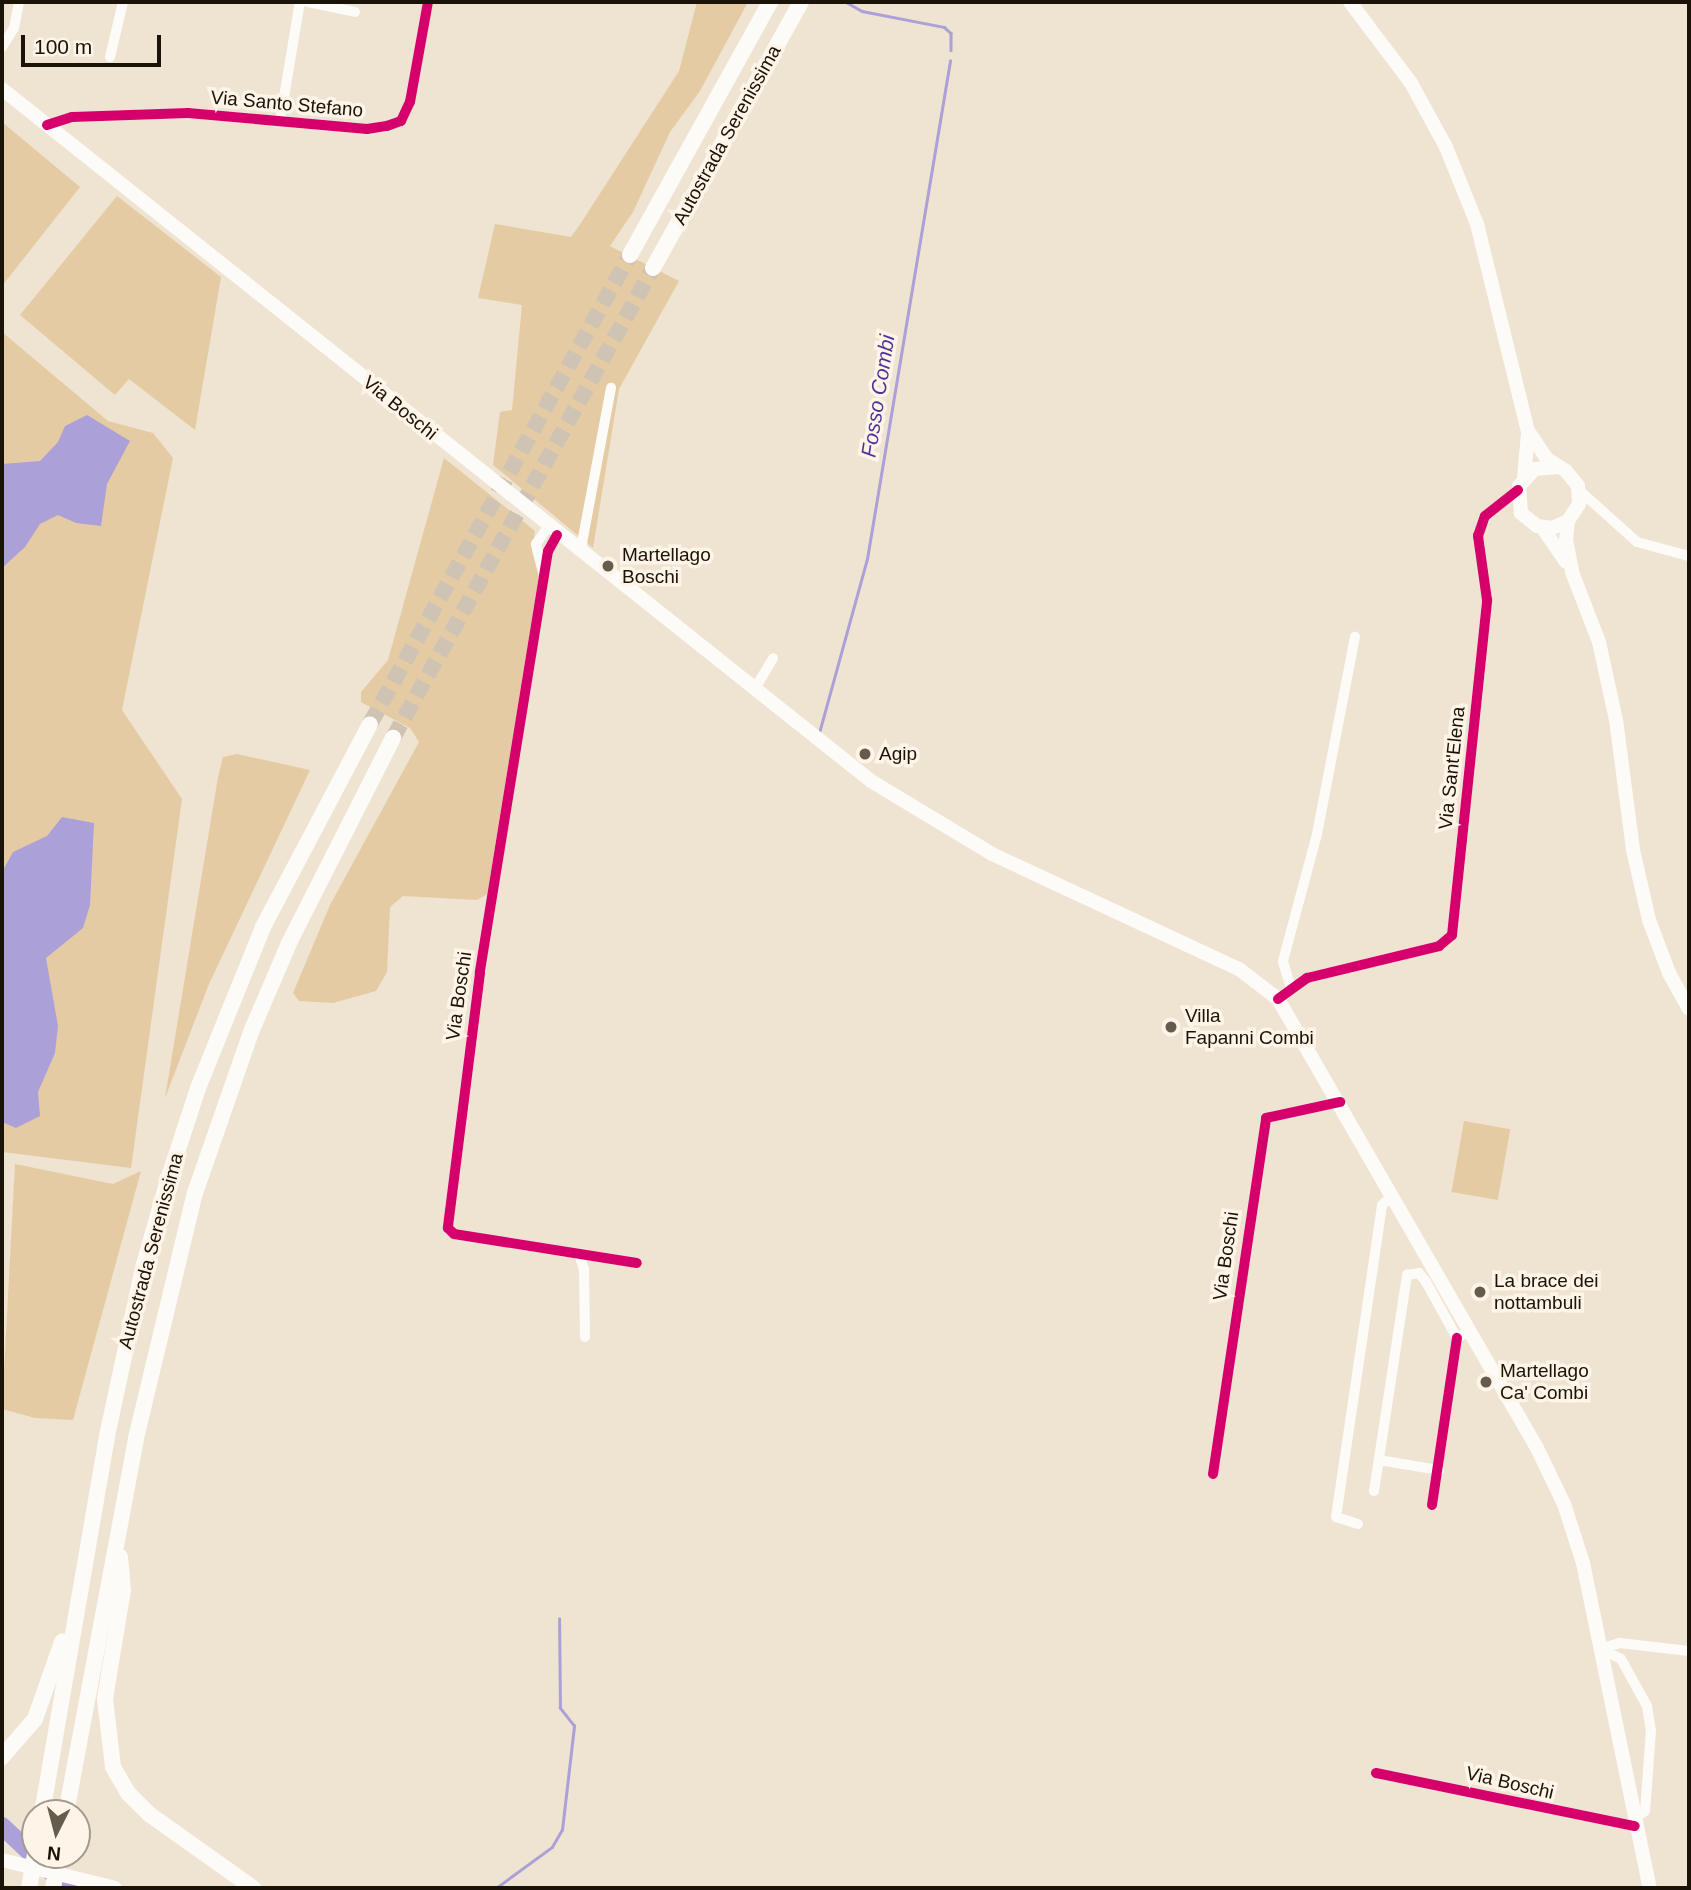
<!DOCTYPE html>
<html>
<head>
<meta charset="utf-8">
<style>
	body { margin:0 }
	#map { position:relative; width:1691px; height:1890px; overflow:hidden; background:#efe3d2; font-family:Helvetica,sans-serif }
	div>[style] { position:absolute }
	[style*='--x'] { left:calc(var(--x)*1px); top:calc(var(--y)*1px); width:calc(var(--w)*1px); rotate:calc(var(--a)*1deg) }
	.green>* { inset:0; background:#e5cba3; transform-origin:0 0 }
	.water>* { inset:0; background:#aba0d7 }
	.stream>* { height:2.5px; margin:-1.25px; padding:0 1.25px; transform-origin:1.25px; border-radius:1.25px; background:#aba0d7 }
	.river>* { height:18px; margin:-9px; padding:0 9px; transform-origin:9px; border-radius:9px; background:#aba0d7 }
	.highway-tunnel>* { height:16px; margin-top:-8px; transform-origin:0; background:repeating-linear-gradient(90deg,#cfc4b4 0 16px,transparent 0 24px) }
	.minor>* { height:10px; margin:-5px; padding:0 5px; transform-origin:5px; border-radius:5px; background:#fdfbf8 }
	.major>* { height:14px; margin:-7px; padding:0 7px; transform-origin:7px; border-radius:7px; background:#fdfbf8 }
	.highway>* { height:16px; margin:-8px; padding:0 8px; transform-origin:8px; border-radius:8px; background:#fdfbf8 }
	.cycleway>* { height:10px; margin:-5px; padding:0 5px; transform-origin:5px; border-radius:5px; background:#d6006c }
	.dots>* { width:19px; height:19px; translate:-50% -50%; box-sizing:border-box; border:4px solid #fef5e8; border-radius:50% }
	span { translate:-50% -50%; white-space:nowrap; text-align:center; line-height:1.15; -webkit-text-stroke:7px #fef5e8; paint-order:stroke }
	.street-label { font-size:19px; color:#1a1307 }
	.poi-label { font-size:19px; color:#1a1307 }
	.left { translate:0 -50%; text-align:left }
	.water-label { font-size:21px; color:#4c3599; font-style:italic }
	.frame { position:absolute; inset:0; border:4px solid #1a1307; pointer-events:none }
	.north { position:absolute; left:21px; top:1799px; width:70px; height:70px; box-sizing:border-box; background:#fef5e8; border:2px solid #a39b8e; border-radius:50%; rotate:186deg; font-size:19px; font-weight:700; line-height:28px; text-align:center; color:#1a1307 }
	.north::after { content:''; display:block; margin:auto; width:24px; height:32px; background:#655c4e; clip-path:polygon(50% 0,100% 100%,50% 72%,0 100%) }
	.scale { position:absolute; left:21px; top:35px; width:140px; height:32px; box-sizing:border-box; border:4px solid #1a1307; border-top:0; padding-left:9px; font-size:21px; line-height:24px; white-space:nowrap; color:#1a1307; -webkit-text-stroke:5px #fef5e8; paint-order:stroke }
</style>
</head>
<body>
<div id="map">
	<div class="green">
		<i style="clip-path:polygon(697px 2px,748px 2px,700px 91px,670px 132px,633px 212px,610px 246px,679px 281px,619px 389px,593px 548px,493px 465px,500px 412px,512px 410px,522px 305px,478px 298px,495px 224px,571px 237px,579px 226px,679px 71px)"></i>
		<i style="clip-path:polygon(2px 122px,80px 187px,2px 286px)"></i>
		<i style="clip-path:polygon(117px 196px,221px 277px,195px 430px,129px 379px,115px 395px,20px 315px)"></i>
		<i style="clip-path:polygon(2px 332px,108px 421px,153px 433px,173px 458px,122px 710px,182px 799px,131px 1168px,2px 1152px)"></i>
		<i style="clip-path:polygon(444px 458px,535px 531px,532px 551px,539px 578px,489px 893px,477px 900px,403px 896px,390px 907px,387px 972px,376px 991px,333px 1003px,299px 1001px,293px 993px,330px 905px,419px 742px,410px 728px,361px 702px,361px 692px,388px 660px)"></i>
		<i style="clip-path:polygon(237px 754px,310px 770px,209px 984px,165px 1098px,218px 777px,223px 757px)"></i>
		<i style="left:1464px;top:1121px;width:47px;height:72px;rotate:10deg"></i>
		<i style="clip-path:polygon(15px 1164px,113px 1184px,141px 1171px,73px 1420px,35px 1418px,2px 1409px)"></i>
	</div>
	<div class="water">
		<i style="clip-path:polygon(87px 415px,130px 441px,107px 484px,101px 526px,76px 523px,58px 515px,40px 524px,25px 547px,2px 568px,2px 464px,40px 461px,58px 442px,65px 426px)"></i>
		<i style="clip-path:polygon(62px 817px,94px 823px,90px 905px,83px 928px,46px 958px,58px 1026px,55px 1053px,38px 1092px,40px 1116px,16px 1128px,2px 1122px,2px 872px,13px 852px,47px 836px)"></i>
	</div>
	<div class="stream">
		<i style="--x:846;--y:2;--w:18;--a:29"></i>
		<i style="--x:862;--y:11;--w:84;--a:11"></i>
		<i style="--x:944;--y:27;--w:9;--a:41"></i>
		<i style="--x:951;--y:33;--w:17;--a:90"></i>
		<i style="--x:819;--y:733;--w:180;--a:-74.6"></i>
		<i style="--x:867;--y:559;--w:505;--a:-80.54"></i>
		<i style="--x:448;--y:1888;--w:29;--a:0"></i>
		<i style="--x:496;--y:1888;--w:69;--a:-36.2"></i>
		<i style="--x:552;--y:1847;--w:20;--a:-60"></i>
		<i style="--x:562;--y:1830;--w:105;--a:-83.4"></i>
		<i style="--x:574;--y:1726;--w:23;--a:-128"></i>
		<i style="--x:560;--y:1708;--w:89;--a:-90.6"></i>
	</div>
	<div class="river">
		<i style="--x:2;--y:1826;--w:91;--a:43.2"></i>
	</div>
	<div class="highway-tunnel">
		<i style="--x:370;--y:724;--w:536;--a:-61"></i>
		<i style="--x:393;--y:738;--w:537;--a:-61.05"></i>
	</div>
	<div class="minor">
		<i style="--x:308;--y:2;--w:48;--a:12"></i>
		<i style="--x:2;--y:47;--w:22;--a:-58"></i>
		<i style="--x:14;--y:28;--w:26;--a:-79"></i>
		<i style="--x:110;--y:57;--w:57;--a:-76.7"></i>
		<i style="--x:280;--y:121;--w:121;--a:-80.5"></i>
		<i style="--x:47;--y:125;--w:26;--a:-18"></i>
		<i style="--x:72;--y:117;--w:116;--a:-2"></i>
		<i style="--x:188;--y:113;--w:180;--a:5.1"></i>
		<i style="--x:367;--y:129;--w:20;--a:-9"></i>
		<i style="--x:387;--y:126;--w:15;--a:-20"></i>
		<i style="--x:401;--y:121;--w:21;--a:-65"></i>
		<i style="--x:410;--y:102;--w:102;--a:-79.8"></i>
		<i style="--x:1579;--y:490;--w:78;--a:41.9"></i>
		<i style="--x:1637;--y:542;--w:54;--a:15.1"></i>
		<i style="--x:557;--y:535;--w:18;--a:119"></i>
		<i style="--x:548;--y:551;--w:427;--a:99.2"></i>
		<i style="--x:480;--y:973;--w:257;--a:97.2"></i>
		<i style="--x:448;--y:1228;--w:8;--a:45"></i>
		<i style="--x:454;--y:1234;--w:185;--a:9"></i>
		<i style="--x:577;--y:550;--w:9;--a:-54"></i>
		<i style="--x:582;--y:543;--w:158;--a:-79.4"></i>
		<i style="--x:543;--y:571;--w:28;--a:-105"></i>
		<i style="--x:536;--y:544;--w:21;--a:-55"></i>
		<i style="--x:754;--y:690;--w:37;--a:-59"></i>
		<i style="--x:1291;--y:988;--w:28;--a:-107"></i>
		<i style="--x:1283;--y:961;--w:131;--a:-75"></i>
		<i style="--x:1317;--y:834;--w:201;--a:-79.1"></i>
		<i style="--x:1278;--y:999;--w:36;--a:-36"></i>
		<i style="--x:1307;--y:978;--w:136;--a:-13.6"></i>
		<i style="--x:1439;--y:946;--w:17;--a:-40"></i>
		<i style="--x:1452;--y:935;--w:337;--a:-84"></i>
		<i style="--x:1487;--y:600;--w:65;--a:-98"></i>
		<i style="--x:1478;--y:536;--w:21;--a:-71"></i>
		<i style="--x:1485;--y:516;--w:42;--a:-38.2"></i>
		<i style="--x:580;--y:1257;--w:13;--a:72"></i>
		<i style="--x:584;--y:1269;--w:68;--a:89.2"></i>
		<i style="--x:1379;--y:1460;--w:61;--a:9.5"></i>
		<i style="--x:1213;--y:1474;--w:360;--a:-81.5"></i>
		<i style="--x:1266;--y:1118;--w:76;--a:-12.2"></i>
		<i style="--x:1374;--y:1491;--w:219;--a:-81.3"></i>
		<i style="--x:1407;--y:1275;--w:12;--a:-9"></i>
		<i style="--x:1419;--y:1273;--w:11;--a:52"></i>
		<i style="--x:1426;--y:1282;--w:64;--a:61"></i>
		<i style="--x:1457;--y:1338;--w:14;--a:-30"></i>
		<i style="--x:1432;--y:1505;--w:169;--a:-81.5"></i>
		<i style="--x:1358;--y:1524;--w:23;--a:-162"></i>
		<i style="--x:1336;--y:1517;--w:315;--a:-81.6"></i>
		<i style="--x:1382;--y:1205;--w:15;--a:-42"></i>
		<i style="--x:1600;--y:1649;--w:23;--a:25"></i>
		<i style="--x:1621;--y:1659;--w:54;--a:61"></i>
		<i style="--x:1647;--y:1706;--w:24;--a:81"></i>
		<i style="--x:1651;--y:1730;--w:81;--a:94.2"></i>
		<i style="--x:1645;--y:1811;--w:14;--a:144"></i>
		<i style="--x:1600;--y:1649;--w:21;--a:-17"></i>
		<i style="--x:1620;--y:1643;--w:69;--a:6.6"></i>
		<i style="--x:1376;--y:1773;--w:264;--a:11.6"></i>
	</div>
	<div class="major">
		<i style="--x:1350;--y:2;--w:101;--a:53"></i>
		<i style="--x:1411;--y:83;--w:73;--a:61.3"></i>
		<i style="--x:1446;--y:147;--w:83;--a:68.1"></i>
		<i style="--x:1477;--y:224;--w:213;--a:76.2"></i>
		<i style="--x:1528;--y:431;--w:34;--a:56"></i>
		<i style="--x:1547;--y:459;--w:22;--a:32"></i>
		<i style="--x:1566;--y:471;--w:19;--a:51"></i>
		<i style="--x:1578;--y:486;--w:18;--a:87"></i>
		<i style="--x:1579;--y:504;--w:20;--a:123"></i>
		<i style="--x:1568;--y:521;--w:17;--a:156"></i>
		<i style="--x:1552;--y:528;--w:15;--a:-172"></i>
		<i style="--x:1537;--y:526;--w:21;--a:-141"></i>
		<i style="--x:1521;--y:513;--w:27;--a:-94"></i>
		<i style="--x:1519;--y:486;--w:23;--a:-47"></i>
		<i style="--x:1535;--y:469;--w:23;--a:-5"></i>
		<i style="--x:2;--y:89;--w:1111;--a:38.53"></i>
		<i style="--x:871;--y:781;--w:141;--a:31.1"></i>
		<i style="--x:992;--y:854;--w:272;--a:25"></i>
		<i style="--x:1239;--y:969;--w:49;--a:37.6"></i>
		<i style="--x:1278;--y:999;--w:518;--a:60.02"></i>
		<i style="--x:1537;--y:1448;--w:62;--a:64.3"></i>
		<i style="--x:1564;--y:1504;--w:62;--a:72.1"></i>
		<i style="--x:1583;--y:1563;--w:332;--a:78.4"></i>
		<i style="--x:1524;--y:478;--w:45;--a:-84.9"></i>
		<i style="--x:1568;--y:521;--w:19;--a:96"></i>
		<i style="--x:1566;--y:540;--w:33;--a:79"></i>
		<i style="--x:1572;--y:572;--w:75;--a:68.9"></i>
		<i style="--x:1599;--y:642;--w:80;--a:77.7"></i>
		<i style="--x:1616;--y:720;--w:131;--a:82.5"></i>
		<i style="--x:1633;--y:850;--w:72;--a:77.1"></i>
		<i style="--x:1649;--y:920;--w:57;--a:69.3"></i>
		<i style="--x:1669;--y:973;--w:41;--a:60.9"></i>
		<i style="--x:1542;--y:527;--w:42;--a:55.6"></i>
		<i style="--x:2;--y:1860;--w:116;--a:13.9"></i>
	</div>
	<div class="highway">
		<i style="--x:630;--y:255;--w:289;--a:-61"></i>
		<i style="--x:653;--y:268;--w:304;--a:-60.9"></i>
		<i style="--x:120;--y:1557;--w:33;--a:85"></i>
		<i style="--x:123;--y:1590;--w:110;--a:99.4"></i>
		<i style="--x:105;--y:1699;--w:68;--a:83.3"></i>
		<i style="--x:113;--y:1767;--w:30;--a:60"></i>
		<i style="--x:128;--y:1793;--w:30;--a:45"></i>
		<i style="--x:149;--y:1814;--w:128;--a:35.4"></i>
		<i style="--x:2;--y:1757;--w:50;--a:-49"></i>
		<i style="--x:35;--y:1719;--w:82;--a:-70.7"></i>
		<i style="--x:42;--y:1813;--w:383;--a:-80.2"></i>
		<i style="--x:107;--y:1436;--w:172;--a:-77.9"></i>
		<i style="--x:143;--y:1268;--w:91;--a:-74.1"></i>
		<i style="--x:168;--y:1180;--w:97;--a:-71.9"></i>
		<i style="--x:198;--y:1088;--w:174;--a:-68"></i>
		<i style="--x:263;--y:927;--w:229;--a:-62.2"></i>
		<i style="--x:66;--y:1813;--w:381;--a:-79.4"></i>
		<i style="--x:136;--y:1438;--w:252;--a:-76.5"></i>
		<i style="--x:195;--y:1193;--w:170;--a:-70.8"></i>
		<i style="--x:251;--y:1032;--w:99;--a:-66.8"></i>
		<i style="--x:290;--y:941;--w:228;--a:-63.1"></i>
		<i style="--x:29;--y:1888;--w:36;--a:-80"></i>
		<i style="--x:53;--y:1888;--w:34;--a:-80"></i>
	</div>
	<div class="cycleway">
		<i style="--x:47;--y:125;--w:26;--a:-18"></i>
		<i style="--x:72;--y:117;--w:116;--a:-2"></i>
		<i style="--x:188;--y:113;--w:180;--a:5.1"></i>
		<i style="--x:367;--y:129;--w:20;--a:-9"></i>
		<i style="--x:387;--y:126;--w:15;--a:-20"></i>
		<i style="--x:401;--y:121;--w:21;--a:-65"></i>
		<i style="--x:410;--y:102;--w:102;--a:-79.8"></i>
		<i style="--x:557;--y:535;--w:18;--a:119"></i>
		<i style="--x:548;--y:551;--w:427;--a:99.2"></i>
		<i style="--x:480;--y:973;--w:257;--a:97.2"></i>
		<i style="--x:448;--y:1228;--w:8;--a:45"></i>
		<i style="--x:454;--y:1234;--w:185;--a:9"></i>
		<i style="--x:1278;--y:999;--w:36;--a:-36"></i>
		<i style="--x:1307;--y:978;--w:136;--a:-13.6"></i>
		<i style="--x:1439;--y:946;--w:17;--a:-40"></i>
		<i style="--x:1452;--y:935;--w:337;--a:-84"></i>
		<i style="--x:1487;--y:600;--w:65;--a:-98"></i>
		<i style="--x:1478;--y:536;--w:21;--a:-71"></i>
		<i style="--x:1485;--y:516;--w:42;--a:-38.2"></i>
		<i style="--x:1213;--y:1474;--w:360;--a:-81.5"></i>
		<i style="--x:1266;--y:1118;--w:76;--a:-12.2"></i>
		<i style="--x:1432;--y:1505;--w:169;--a:-81.5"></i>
		<i style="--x:1376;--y:1773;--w:264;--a:11.6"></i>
	</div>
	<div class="dots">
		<i style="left:608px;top:566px;background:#655c4e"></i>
		<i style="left:865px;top:754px;background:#655c4e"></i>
		<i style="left:1171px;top:1027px;background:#655c4e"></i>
		<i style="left:1480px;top:1292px;background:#655c4e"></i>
		<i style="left:1486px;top:1382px;background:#655c4e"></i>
	</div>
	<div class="street-label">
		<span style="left:287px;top:104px;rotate:5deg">Via Santo Stefano</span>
		<span style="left:727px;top:135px;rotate:-61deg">Autostrada Serenissima</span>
		<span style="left:400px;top:408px;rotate:39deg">Via Boschi</span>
		<span style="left:1452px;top:768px;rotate:-84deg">Via Sant'Elena</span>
		<span style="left:459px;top:996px;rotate:-82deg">Via Boschi</span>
		<span style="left:151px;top:1251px;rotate:-75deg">Autostrada Serenissima</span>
		<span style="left:1226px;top:1256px;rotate:-82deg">Via Boschi</span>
		<span style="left:1510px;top:1783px;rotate:13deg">Via Boschi</span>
	</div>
	<div class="poi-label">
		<span class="left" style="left:622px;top:566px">Martellago<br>Boschi</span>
		<span class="left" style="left:879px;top:754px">Agip</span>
		<span class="left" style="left:1185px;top:1027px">Villa<br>Fapanni Combi</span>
		<span class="left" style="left:1494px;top:1292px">La brace dei<br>nottambuli</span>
		<span class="left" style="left:1500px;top:1382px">Martellago<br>Ca' Combi</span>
	</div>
	<div class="water-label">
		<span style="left:878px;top:396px;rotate:-81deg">Fosso Combi</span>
	</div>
	<div class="frame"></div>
	<div class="north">N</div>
	<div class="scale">100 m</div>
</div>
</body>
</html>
